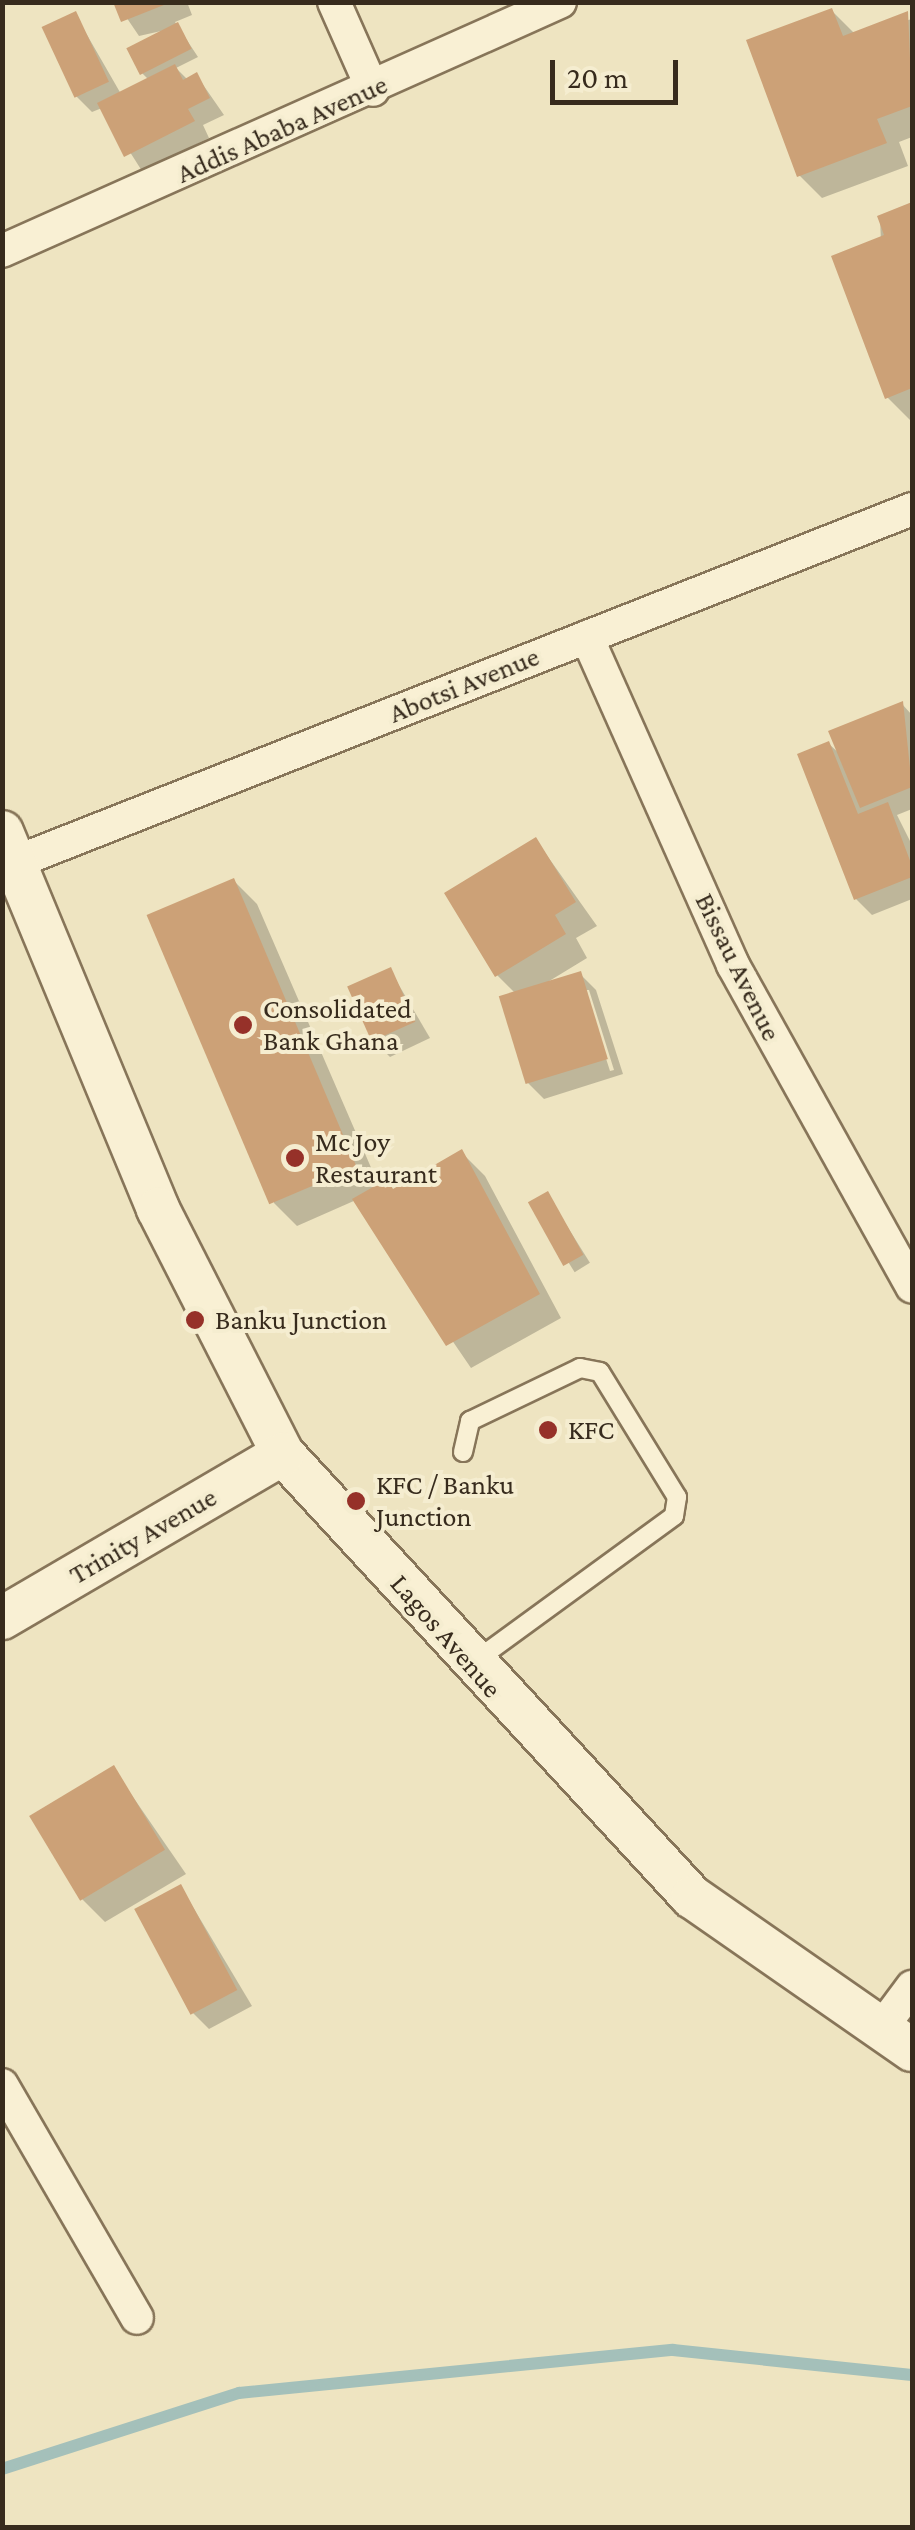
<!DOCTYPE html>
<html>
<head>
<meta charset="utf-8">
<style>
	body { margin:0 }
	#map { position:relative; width:915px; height:2530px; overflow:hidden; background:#eee4c1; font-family:"Crimson Pro",serif }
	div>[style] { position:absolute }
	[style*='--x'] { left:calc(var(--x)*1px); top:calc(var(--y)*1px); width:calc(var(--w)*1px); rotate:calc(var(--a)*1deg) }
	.shadow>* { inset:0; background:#0003; transform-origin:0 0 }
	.stream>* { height:12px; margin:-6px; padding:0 6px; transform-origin:6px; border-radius:6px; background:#a4c0ba }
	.building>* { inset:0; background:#cca177; transform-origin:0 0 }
	.roads { filter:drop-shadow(2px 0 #877559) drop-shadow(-2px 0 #877559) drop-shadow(0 2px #877559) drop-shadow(0 -2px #877559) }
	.service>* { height:18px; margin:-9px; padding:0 9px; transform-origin:9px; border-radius:9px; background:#f9f0d4 }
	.minor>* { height:32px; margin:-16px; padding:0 16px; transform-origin:16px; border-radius:16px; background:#f9f0d4 }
	.tertiary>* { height:42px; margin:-21px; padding:0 21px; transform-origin:21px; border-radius:21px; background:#f9f0d4 }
	.dots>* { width:28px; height:28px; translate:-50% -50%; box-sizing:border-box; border:5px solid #f5edd0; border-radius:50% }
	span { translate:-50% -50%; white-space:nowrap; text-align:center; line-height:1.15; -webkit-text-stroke:8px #f5edd0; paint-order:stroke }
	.street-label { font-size:28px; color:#372b1d }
	.poi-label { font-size:28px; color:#372b1d }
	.left { translate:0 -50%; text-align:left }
	.frame { position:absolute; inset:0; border:5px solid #372b1d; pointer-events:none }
	.scale { position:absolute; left:550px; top:60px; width:128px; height:45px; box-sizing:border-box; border:5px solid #372b1d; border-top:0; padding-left:12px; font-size:30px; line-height:35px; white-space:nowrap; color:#372b1d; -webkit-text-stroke:8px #f5edd0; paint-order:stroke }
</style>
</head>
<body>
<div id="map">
	<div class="shadow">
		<i style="clip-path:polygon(116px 2px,187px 2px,192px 15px,175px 22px,198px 57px,176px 68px,188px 80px,197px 76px,224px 115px,203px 125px,209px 138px,142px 171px,102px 108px,92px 112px,76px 96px,75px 14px,121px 94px,149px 80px,142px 73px,170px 29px,139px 36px)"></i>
		<i style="clip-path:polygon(832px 11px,855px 34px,912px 19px,912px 137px,899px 142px,908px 166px,822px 198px,799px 175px)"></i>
		<i style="clip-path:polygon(912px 205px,912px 419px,910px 420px,887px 397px,880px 217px)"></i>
		<i style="clip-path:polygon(902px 704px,912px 715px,912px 809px,897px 815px,912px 845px,912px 899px,872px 915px,856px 899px,829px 744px,841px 755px)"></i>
		<i style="clip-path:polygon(evenodd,536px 840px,597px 926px,576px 938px,587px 958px,546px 983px,580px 974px,596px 990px,623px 1074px,544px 1099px,528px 1083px,516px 994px,497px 975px,536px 840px,584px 990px,589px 990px,614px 1070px,610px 1071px,584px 990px)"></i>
		<i style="clip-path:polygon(234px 881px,257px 904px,379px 1186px,395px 1191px,462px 1153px,485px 1176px,561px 1318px,471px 1368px,356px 1200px,297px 1226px,274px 1203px)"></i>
		<i style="clip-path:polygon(390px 970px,430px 1038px,390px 1057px,374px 1041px)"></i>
		<i style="left:547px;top:1194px;width:81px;height:18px;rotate:58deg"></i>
		<i style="clip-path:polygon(113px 1768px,186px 1874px,105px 1922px,82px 1899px)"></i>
		<i style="clip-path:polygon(181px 1887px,252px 2006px,209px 2029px,193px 2013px)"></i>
	</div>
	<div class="stream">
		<i style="--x:2;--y:2469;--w:249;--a:-17.8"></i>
		<i style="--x:239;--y:2393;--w:436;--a:-5.7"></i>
		<i style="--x:673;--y:2350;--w:240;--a:6"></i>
	</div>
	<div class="building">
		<i style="clip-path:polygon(113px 2px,169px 2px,169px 3px,121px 22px)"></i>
		<i style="clip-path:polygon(832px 8px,843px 36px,908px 11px,912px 106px,877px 119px,887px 143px,797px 177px,746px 40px)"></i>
		<i style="left:76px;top:11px;width:78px;height:38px;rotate:65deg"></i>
		<i style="left:178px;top:22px;width:30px;height:58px;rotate:63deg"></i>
		<i style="clip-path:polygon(175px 64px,183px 80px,197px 72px,210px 98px,188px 109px,195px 121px,124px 157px,97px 103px)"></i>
		<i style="clip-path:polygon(912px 202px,912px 388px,885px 399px,831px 256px,884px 235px,877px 216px)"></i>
		<i style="clip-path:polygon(903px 701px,912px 787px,860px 808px,828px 731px)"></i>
		<i style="clip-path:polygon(829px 741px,858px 814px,888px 802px,912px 866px,912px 877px,854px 900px,797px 754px)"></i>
		<i style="clip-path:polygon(536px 837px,576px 902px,555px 915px,566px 934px,495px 977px,444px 893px)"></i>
		<i style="left:234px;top:878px;width:314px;height:95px;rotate:67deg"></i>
		<i style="left:391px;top:967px;width:60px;height:48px;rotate:66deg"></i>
		<i style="left:581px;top:971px;width:92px;height:86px;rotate:73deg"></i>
		<i style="clip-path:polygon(462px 1149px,540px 1294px,446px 1346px,352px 1199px,387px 1179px,393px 1189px)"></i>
		<i style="left:548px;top:1191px;width:73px;height:23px;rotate:61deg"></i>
		<i style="left:114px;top:1765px;width:99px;height:99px;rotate:59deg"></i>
		<i style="left:181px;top:1884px;width:120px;height:53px;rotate:62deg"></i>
	</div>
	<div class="roads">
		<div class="service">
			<i style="--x:463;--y:1452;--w:32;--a:-77"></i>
			<i style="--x:470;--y:1421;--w:122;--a:-25.7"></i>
			<i style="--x:580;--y:1368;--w:20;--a:11"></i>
			<i style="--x:600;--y:1372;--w:147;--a:58.4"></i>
			<i style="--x:677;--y:1497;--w:19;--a:99"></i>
			<i style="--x:674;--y:1516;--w:246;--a:143.9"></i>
		</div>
		<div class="minor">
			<i style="--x:334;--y:2;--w:96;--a:66.1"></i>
			<i style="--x:2;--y:251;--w:611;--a:-24.05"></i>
			<i style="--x:587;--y:637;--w:359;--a:66"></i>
			<i style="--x:733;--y:965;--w:368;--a:60.9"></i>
			<i style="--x:16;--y:862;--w:963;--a:-21.5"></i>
			<i style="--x:880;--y:2030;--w:54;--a:-53.3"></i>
			<i style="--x:2;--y:2085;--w:269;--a:59.9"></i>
		</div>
		<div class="tertiary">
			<i style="--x:2;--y:832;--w:408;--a:67.5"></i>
			<i style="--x:158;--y:1209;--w:275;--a:63"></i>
			<i style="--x:283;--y:1454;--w:603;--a:47.29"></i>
			<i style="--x:692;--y:1897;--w:268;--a:34.8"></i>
			<i style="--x:2;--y:1618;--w:325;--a:-30.3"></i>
		</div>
	</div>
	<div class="dots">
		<i style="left:243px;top:1025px;background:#963129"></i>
		<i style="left:295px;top:1158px;background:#963129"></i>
		<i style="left:195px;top:1320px;background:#963129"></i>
		<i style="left:548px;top:1430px;background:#963129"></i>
		<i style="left:356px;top:1501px;background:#963129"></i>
	</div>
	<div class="street-label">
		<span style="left:282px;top:129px;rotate:-24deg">Addis Ababa Avenue</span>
		<span style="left:464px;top:685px;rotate:-22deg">Abotsi Avenue</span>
		<span style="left:738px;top:967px;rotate:64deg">Bissau Avenue</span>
		<span style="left:143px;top:1536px;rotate:-30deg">Trinity Avenue</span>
		<span style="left:446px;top:1636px;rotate:49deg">Lagos Avenue</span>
	</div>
	<div class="poi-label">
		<span class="left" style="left:263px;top:1025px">Consolidated<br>Bank Ghana</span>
		<span class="left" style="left:315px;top:1158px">Mc Joy<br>Restaurant</span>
		<span class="left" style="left:215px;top:1320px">Banku Junction</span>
		<span class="left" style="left:568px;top:1430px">KFC</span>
		<span class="left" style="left:376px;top:1501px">KFC / Banku<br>Junction</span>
	</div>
	<div class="frame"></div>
	<div class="scale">20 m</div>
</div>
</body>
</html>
